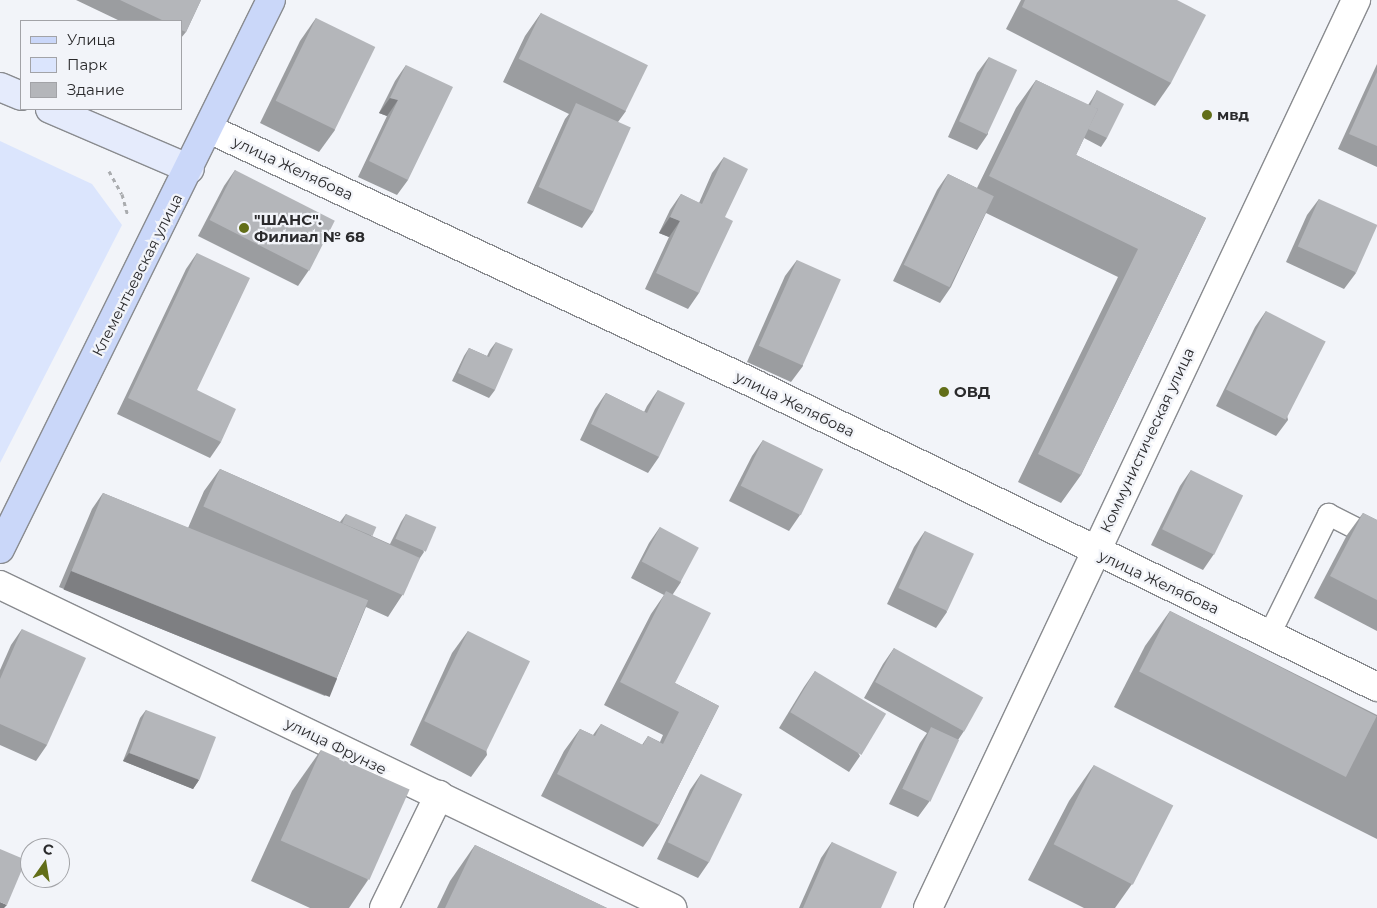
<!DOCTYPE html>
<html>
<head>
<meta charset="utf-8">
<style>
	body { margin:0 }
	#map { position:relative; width:1377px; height:908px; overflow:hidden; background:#f2f4f9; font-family:Montserrat,sans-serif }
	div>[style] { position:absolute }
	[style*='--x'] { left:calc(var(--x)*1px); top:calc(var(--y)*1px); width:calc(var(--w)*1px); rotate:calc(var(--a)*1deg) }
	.green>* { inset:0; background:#dbe5fd }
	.path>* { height:3px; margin-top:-1.5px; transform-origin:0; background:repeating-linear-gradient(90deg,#aaacaf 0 4px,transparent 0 8px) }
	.roads { filter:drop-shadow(1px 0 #898b8f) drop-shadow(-1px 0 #898b8f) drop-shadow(0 1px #898b8f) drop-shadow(0 -1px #898b8f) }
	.service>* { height:21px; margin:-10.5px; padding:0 10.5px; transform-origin:10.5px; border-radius:10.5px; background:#fff }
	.minor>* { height:28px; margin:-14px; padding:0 14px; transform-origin:14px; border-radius:14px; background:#fff }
	.tertiary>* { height:28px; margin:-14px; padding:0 14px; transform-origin:14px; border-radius:14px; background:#fff }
	.secondary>* { height:28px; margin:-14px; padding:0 14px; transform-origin:14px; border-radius:14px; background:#e5ebfc }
	.primary>* { height:28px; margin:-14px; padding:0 14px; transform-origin:14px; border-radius:14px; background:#cad7f9 }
	.wall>* { inset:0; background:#9b9da0 }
	.shaded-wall>* { inset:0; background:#7e7f82; transform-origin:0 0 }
	.building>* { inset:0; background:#b4b6ba; transform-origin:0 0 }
	.dots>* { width:14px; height:14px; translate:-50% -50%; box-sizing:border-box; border:2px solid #f2f4f9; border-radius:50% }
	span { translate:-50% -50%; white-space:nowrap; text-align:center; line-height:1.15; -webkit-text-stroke:4.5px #f2f4f9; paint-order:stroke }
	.poi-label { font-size:15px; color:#2a2a2c; font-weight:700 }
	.left { translate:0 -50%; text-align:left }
	.street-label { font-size:15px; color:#2a2a2c }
	.legend { position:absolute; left:20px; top:20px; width:162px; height:90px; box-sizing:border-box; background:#f2f4f9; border:1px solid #a2a3a7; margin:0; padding:6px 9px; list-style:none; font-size:15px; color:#2a2a2c }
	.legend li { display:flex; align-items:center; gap:10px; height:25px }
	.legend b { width:25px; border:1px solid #a2a3a7 }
	.north { position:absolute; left:20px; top:838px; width:50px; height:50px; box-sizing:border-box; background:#f2f4f9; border:1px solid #a2a3a7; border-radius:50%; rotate:13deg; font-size:14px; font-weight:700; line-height:20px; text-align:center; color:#2a2a2c }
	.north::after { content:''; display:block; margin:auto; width:18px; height:22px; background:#626e18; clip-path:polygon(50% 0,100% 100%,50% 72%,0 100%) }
</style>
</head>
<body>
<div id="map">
	<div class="green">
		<i style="clip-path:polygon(0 141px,92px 184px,122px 225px,0 463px)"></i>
	</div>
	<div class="path">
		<i style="--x:109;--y:171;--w:26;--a:61"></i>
		<i style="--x:122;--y:194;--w:23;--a:75"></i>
	</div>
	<div class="roads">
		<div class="service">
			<i style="--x:1269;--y:634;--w:134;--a:-63.8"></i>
			<i style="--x:1328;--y:514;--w:55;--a:27"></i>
		</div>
		<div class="minor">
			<i style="--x:384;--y:908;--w:126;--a:-64"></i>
			<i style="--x:928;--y:908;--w:1004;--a:-64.76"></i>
		</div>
		<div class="tertiary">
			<i style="--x:209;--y:129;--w:603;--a:25.03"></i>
			<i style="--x:755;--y:384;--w:692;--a:25.97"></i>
			<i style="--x:0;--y:585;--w:746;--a:25.67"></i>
		</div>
		<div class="secondary">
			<i style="--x:0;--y:87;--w:23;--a:23"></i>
			<i style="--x:50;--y:109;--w:152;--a:23.2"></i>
		</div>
		<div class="primary">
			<i style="--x:0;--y:549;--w:612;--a:-63.73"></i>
		</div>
	</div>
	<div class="wall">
		<i style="clip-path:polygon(76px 0,201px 0,186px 32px,181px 38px,181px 21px,120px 21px)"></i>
		<i style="clip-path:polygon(1021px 0,1177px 0,1171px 83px,1155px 106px,1006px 29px)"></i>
		<i style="clip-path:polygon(541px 13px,626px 111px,618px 122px,593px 212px,582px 228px,527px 203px,565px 119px,569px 114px,503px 82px,525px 36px)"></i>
		<i style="clip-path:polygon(316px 18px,335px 130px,319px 152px,260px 123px,300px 41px)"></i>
		<i style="clip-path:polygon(989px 57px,988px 134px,977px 150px,948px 137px,977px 73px)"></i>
		<i style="clip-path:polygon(1377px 64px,1377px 167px,1338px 149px)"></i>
		<i style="clip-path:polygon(406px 65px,408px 180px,397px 195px,358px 177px,387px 116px,379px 113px,395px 81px)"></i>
		<i style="clip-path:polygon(1036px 80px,1088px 105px,1092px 99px,1097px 90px,1107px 138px,1101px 147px,1084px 138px,1076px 155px,1206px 218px,1081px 475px,1061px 503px,1018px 482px,1118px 277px,986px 213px,951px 287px,940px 303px,893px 281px,937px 190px,948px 174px,977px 188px,1016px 108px)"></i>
		<i style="clip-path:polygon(724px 157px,725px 217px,699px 293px,688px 309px,645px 289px,669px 237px,659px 233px,670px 210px,681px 194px,699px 203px,712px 173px)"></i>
		<i style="clip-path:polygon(235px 170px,309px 270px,298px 286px,198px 236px,224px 186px)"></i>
		<i style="clip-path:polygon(1319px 199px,1356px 273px,1344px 289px,1286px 262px,1307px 215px)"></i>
		<i style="clip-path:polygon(197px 253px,197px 390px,221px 442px,210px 458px,117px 414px,186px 269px)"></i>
		<i style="clip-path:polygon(797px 260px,803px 366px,791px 382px,747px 362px,785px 276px)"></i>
		<i style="clip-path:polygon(1266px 311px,1288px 420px,1276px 436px,1216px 406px,1255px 327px)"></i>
		<i style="clip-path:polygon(496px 342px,495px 390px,489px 398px,452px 381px,464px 356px,469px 348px,487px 356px,490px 350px)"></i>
		<i style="clip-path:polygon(658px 390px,659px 457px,648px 473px,580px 440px,595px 409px,606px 393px,644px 412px,647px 406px)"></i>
		<i style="clip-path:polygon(763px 440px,800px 515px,789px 531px,729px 501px,752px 456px)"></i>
		<i style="clip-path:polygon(220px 469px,340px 522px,346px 514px,372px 536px,390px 544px,401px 522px,406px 514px,424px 552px,418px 561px,403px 594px,388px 617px,366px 607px,336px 680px,325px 696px,59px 587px,92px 509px,103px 493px,188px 528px,204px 491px)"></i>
		<i style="clip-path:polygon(1191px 470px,1214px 554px,1203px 570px,1151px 545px,1180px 486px)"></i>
		<i style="clip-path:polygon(1363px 513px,1377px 520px,1377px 631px,1314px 598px,1347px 535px)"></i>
		<i style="clip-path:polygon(660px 527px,681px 582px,673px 594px,675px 683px,719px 706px,659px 825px,643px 847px,541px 796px,564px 751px,580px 729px,593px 735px,601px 724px,642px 745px,648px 736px,660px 742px,663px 735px,604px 705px,651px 614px,664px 595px,631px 578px,649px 543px)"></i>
		<i style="clip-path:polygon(925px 531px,947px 612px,936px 628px,887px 604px,914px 547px)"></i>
		<i style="clip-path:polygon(1170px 611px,1377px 715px,1377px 839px,1114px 707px,1145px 646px)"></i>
		<i style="clip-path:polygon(22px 629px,47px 745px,36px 761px,0 745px,0 670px,11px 645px)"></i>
		<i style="clip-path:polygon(468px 631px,487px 755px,471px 777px,410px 745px,452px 653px)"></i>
		<i style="clip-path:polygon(894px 648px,964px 731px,958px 740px,929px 802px,918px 817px,889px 804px,920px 743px,927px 733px,864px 698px,883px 664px)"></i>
		<i style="clip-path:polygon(815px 671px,860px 756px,849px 772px,779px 728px,804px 687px)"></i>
		<i style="clip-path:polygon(146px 710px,199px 780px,193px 789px,123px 761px,140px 718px)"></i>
		<i style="clip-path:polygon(321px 750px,368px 880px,349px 908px,310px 908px,251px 881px,292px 791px)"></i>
		<i style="clip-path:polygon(1094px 765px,1132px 884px,1115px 908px,1084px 908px,1028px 880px,1069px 801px)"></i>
		<i style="clip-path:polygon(701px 774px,709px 862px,698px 878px,657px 859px,690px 790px)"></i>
		<i style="clip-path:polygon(832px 842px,881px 908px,799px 908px,821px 858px)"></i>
		<i style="clip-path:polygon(475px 845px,607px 908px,437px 908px,450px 881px)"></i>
	</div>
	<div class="shaded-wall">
		<i style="clip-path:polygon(390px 98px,398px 100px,387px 116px,379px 113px)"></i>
		<i style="clip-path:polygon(670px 217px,680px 221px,669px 237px,659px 233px)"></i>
		<i style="left:71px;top:571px;width:287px;height:20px;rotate:22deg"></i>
		<i style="clip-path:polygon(129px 753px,199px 780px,193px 789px,123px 761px)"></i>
		<i style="clip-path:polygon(0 902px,7px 905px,4px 908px,0 908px)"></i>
	</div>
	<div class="building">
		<i style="clip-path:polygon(120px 0,201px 0,186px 32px,181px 30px,181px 21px,164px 21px)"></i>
		<i style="clip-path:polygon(1025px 0,1177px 0,1206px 15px,1171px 83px,1022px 7px)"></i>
		<i style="left:541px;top:13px;width:119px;height:51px;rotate:26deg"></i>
		<i style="left:316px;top:18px;width:66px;height:92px;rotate:26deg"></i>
		<i style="left:989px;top:57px;width:31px;height:71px;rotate:25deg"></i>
		<i style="clip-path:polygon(406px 65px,453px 87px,408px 180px,369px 161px,398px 100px,390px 98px)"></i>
		<i style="clip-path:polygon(1377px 72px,1377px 146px,1349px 134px)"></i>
		<i style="clip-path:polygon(1036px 80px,1098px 109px,1076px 155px,1206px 218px,1081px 475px,1038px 454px,1138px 249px,989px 176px)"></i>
		<i style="clip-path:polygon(1097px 90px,1124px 104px,1107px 138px,1088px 129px,1098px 109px,1090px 106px)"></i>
		<i style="left:576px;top:103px;width:60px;height:92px;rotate:24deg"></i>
		<i style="clip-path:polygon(724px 157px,748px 169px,725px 217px,733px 221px,699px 293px,656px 273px,680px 221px,670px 217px,681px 194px,702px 204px)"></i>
		<i style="left:235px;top:170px;width:112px;height:56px;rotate:27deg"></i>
		<i style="left:948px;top:174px;width:51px;height:101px;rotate:26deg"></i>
		<i style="left:1319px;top:199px;width:64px;height:52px;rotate:24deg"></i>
		<i style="clip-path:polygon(197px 253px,250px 278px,197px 390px,236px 409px,221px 442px,128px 398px)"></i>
		<i style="left:797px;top:260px;width:48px;height:94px;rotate:24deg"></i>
		<i style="left:1266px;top:311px;width:67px;height:88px;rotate:27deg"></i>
		<i style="clip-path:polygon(496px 342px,513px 349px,495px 390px,458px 373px,469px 348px,489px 357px)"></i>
		<i style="clip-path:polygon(658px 390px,685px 403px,659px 457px,591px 424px,606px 393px,647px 413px)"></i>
		<i style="left:763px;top:440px;width:67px;height:51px;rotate:26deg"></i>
		<i style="left:220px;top:469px;width:219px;height:41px;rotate:24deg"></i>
		<i style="left:1191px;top:470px;width:58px;height:66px;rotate:26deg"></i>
		<i style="left:103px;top:493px;width:286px;height:84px;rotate:22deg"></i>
		<i style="clip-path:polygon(1363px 513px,1377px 520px,1377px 600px,1330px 576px)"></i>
		<i style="left:346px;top:514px;width:33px;height:10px;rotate:23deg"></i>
		<i style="left:406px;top:514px;width:33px;height:27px;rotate:23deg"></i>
		<i style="left:660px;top:527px;width:44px;height:39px;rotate:28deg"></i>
		<i style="left:925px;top:531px;width:54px;height:63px;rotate:25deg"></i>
		<i style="clip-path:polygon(666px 591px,711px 613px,675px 683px,719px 706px,659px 825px,557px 774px,580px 729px,595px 736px,601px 724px,643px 745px,648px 736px,663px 744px,679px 712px,620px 682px)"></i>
		<i style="left:1170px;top:611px;width:232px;height:68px;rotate:27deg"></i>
		<i style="clip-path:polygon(22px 629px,86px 658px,47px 745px,0 724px,0 679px)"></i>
		<i style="left:468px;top:631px;width:69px;height:100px;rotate:26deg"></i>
		<i style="left:894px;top:648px;width:102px;height:39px;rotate:29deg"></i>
		<i style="left:815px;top:671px;width:83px;height:48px;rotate:31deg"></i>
		<i style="left:146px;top:710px;width:75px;height:46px;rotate:21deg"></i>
		<i style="left:931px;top:727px;width:31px;height:68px;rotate:25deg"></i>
		<i style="left:321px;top:750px;width:97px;height:99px;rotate:24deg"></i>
		<i style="left:1094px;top:765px;width:89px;height:89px;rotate:27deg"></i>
		<i style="left:701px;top:774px;width:46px;height:76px;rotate:26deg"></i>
		<i style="clip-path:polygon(832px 842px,897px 872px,881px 908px,803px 908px)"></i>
		<i style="clip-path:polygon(475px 845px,607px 908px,445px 908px)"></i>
		<i style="clip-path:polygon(0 849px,26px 860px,7px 905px,0 902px)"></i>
	</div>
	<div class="dots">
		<i style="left:1207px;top:115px;background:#626e18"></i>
		<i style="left:244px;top:228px;background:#626e18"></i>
		<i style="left:944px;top:392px;background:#626e18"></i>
	</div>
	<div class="poi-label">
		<span class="left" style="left:1217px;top:115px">мвд</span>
		<span class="left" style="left:254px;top:228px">"ШАНС".<br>Филиал № 68</span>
		<span class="left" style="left:954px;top:392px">ОВД</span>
	</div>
	<div class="street-label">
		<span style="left:293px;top:168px;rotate:25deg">улица Желябова</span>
		<span style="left:137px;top:275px;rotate:-63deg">Клементьевская улица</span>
		<span style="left:795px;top:404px;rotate:26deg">улица Желябова</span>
		<span style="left:1147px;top:440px;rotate:-65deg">Коммунистическая улица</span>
		<span style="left:1159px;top:582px;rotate:25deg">улица Желябова</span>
		<span style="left:336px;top:746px;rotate:26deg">улица Фрунзе</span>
	</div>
	<ul class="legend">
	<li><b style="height:6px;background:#cad7f9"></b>Улица</li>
	<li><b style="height:14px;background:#dbe5fd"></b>Парк</li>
	<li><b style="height:14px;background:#b4b6ba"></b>Здание</li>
	</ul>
	<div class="north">С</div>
</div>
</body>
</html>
